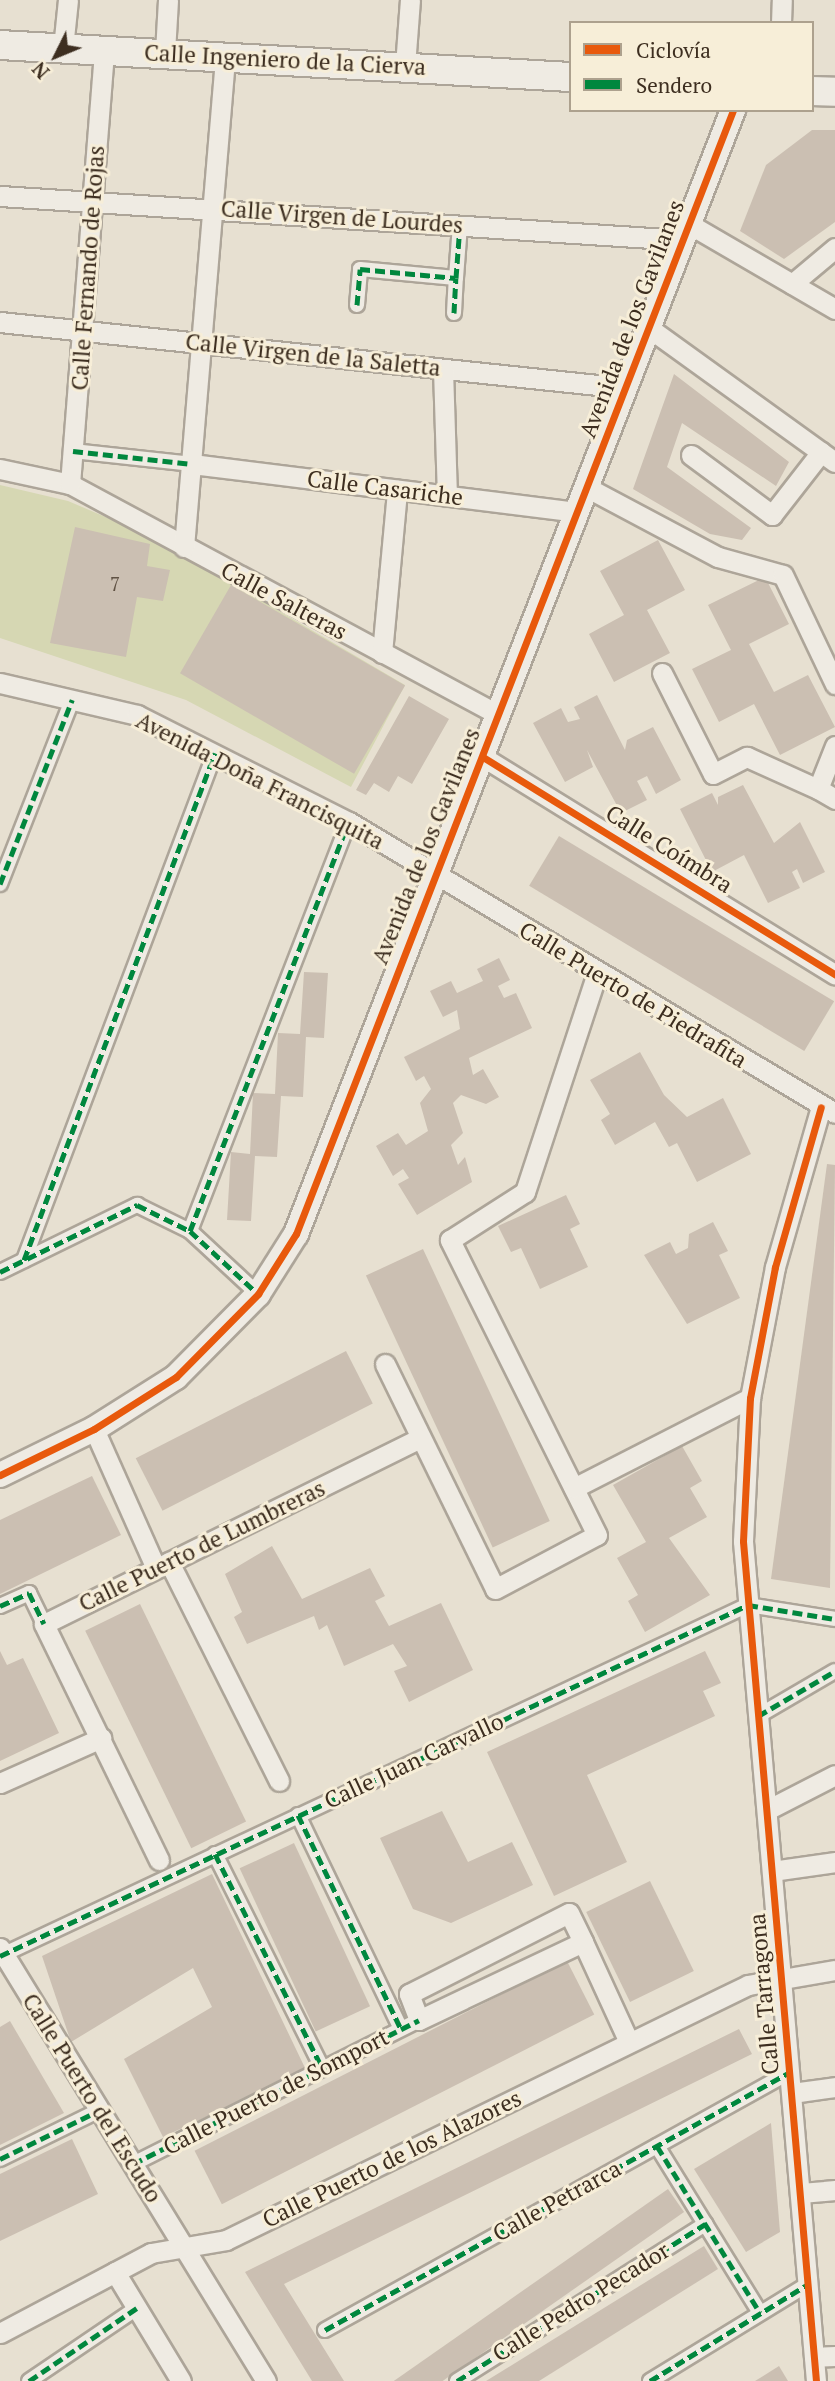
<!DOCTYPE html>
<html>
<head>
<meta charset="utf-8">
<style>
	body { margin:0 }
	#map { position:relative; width:835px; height:2381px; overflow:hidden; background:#e7e0d1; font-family:"PT Serif",serif }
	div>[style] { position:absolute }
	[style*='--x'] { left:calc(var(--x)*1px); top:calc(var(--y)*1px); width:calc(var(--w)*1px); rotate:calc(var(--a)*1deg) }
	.green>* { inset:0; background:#d6d7b3 }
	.building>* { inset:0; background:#cbbfb2; transform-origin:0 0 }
	.roads { filter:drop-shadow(2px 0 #ada599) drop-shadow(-2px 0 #ada599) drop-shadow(0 2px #ada599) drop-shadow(0 -2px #ada599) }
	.pedestrian>* { height:14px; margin:-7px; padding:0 7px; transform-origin:7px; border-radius:7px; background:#efebe3 }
	.minor>* { height:19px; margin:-9.5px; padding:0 9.5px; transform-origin:9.5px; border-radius:9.5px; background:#efebe3 }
	.tertiary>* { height:24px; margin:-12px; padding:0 12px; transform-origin:12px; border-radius:12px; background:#efebe3 }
	.secondary>* { height:28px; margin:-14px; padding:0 14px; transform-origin:14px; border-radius:14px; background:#efebe3 }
	.quiet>* { height:5px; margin-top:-2.5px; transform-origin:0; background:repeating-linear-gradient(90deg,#00873e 0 10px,transparent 0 15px) }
	.cycleway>* { height:7px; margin:-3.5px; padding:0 3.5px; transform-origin:3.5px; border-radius:3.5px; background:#e8590c }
	span { translate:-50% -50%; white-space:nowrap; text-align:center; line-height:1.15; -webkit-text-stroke:6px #f7eed8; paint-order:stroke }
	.number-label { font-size:19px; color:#605244 }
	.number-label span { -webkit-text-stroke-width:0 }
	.street-label { font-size:23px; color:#3d2e20 }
	.legend { position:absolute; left:569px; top:21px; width:245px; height:91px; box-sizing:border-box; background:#f7eed8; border:2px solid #ada18e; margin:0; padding:9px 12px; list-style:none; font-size:21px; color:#3d2e20 }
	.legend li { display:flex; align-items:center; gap:14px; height:35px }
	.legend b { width:35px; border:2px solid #ada18e }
	.north { position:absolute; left:21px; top:21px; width:70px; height:70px; -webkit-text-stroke:5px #f7eed8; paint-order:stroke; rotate:227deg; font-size:19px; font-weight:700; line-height:28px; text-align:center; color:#3d2e20 }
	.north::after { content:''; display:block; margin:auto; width:24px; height:32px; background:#3d2e20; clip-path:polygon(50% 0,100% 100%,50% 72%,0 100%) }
</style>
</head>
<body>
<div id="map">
	<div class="green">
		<i style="clip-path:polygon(0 485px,68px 501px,155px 538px,405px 685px,351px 787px,186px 700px,0 638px)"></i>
	</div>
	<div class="building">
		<i style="clip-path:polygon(812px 130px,835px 130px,835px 222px,784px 259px,740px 231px,766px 165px)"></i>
		<i style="clip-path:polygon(674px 374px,789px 462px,776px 486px,682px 423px,667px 467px,751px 528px,742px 540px,710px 534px,633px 489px)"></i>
		<i style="clip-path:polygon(75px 527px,150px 544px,147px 566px,170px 570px,163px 601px,137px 597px,126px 657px,50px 643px)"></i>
		<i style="clip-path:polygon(658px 540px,685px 590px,647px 610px,670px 653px,614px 682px,589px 634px,624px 615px,600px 571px)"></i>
		<i style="clip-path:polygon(765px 577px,789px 624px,749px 644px,774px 692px,808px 675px,835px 727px,780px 755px,754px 704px,719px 722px,692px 669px,731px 650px,708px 605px)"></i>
		<i style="left:231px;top:585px;width:201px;height:102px;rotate:30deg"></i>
		<i style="clip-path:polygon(597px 695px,625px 750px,627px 740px,653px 727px,681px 780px,656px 794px,647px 776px,637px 781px,647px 800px,621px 813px,587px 750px,593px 767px,565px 782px,533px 723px,561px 708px,568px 722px,580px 719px,574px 707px)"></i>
		<i style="clip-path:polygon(409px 696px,449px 719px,412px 784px,398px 776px,389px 792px,374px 783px,366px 795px,356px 790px)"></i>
		<i style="clip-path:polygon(743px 785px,774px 843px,800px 822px,825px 872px,803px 883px,797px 869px,792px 872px,800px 888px,768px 903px,744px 855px,712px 872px,680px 809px,712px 793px,718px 805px,718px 797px)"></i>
		<i style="left:559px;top:836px;width:321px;height:58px;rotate:31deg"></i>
		<i style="clip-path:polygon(499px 958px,510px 980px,498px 986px,504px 998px,516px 993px,532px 1028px,469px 1058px,473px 1075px,483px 1069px,499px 1097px,486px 1104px,461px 1095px,453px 1103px,463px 1133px,451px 1145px,458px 1165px,465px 1157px,472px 1182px,417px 1215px,398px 1184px,409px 1178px,403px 1169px,393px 1176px,376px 1146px,398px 1133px,406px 1145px,428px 1131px,420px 1103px,431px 1089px,424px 1076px,416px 1081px,404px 1057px,460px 1029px,457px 1010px,443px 1017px,430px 991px,451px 981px,457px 993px,483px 981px,477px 969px)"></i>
		<i style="clip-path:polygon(304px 972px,328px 973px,324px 1038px,306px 1037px,303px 1097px,281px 1096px,277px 1157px,255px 1156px,251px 1221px,227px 1220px,231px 1152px,250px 1154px,253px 1093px,275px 1094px,278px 1033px,300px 1034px)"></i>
		<i style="clip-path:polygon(640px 1052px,664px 1095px,687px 1117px,723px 1098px,751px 1154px,697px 1182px,677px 1143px,669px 1147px,655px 1122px,615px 1145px,601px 1120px,610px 1114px,590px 1080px)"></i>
		<i style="clip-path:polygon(827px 1164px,835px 1165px,830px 1588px,771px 1579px)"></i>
		<i style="clip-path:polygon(566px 1195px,580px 1224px,570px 1229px,588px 1267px,540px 1289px,521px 1248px,511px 1252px,498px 1226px)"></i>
		<i style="clip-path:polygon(713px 1222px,728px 1251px,719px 1255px,740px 1298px,687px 1324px,644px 1255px,670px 1242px,676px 1254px,688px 1248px,689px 1234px)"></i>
		<i style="left:423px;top:1249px;width:300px;height:63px;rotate:65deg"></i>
		<i style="left:346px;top:1351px;width:59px;height:236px;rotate:63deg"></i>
		<i style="clip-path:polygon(682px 1446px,702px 1481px,690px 1488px,707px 1517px,669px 1538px,710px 1595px,645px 1632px,628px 1601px,638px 1595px,617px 1558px,646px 1542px,613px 1485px)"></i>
		<i style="clip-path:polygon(92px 1476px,121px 1535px,0 1594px,0 1520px)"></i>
		<i style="clip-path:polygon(272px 1546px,302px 1599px,370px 1568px,385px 1596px,375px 1601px,389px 1626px,441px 1603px,473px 1670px,409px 1702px,394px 1671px,407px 1666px,393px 1644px,344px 1666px,327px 1625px,319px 1630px,314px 1616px,247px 1644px,234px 1617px,242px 1612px,225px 1574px)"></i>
		<i style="left:140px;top:1604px;width:242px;height:61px;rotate:64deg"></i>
		<i style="clip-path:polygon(0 1651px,7px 1665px,23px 1658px,59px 1733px,0 1761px)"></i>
		<i style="clip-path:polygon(705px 1651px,721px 1683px,703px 1691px,715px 1716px,587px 1775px,627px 1862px,554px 1896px,487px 1752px)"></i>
		<i style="clip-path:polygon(442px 1811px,468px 1862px,512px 1842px,533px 1885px,451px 1923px,413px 1909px,380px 1838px)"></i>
		<i style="left:294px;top:1843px;width:180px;height:60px;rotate:65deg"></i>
		<i style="clip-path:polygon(212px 1874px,306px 2070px,163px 2137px,124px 2059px,212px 2007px,193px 1968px,71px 2042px,42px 1956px)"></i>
		<i style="left:650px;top:1881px;width:100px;height:71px;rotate:64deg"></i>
		<i style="left:567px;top:1961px;width:60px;height:418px;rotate:63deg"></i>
		<i style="clip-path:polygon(10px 2021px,64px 2113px,0 2145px,0 2027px)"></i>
		<i style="clip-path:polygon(739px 2029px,752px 2054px,284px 2284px,344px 2381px,312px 2381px,245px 2272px)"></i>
		<i style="clip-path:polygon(771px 2123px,780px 2232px,746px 2252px,694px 2169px)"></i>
		<i style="clip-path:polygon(72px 2139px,98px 2194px,0 2241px,0 2174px)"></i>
		<i style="left:668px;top:2189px;width:28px;height:367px;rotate:55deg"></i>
		<i style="clip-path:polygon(704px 2246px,718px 2269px,539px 2381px,486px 2381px)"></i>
		<i style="clip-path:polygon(779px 2366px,788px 2381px,755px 2381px)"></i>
	</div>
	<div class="roads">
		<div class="pedestrian">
			<i style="--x:357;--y:305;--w:36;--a:-85"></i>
			<i style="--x:360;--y:269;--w:96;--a:5.4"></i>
			<i style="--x:456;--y:278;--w:53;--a:-85.7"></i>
			<i style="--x:454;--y:313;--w:35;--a:-87"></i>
			<i style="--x:73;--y:451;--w:120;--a:6.2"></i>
			<i style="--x:0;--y:884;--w:198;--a:-68.6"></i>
			<i style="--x:190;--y:1231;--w:439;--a:-68.8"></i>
			<i style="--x:24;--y:1260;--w:542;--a:-69.36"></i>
			<i style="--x:0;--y:1272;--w:153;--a:-26.1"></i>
			<i style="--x:137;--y:1205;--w:59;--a:26.1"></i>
			<i style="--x:190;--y:1231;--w:93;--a:42.8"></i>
			<i style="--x:0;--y:1606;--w:32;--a:-24"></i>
			<i style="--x:29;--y:1593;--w:34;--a:64"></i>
			<i style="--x:758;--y:1716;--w:89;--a:-30.3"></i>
			<i style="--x:298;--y:1815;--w:237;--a:64.3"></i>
			<i style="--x:215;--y:1854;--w:239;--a:63.4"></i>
			<i style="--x:0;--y:1956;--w:826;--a:-25.14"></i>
			<i style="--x:748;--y:1605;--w:88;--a:9.1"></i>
			<i style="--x:657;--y:2146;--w:196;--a:58.3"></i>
			<i style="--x:0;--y:2159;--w:111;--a:-26.1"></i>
			<i style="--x:133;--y:2164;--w:320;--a:-26.7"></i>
			<i style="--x:325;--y:2330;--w:532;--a:-29.02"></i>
			<i style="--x:29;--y:2381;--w:130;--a:-34.1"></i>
			<i style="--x:457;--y:2381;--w:294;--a:-32.3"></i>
			<i style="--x:650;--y:2381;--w:185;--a:-31.5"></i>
		</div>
		<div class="minor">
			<i style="--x:781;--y:23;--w:23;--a:-88"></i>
			<i style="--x:63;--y:48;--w:48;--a:-84.1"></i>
			<i style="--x:165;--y:52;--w:52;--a:-86.7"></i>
			<i style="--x:405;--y:66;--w:66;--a:-85.7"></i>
			<i style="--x:0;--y:196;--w:684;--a:3.69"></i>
			<i style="--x:689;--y:224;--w:169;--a:30.2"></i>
			<i style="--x:792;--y:284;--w:56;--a:-39.9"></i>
			<i style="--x:0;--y:322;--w:629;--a:6.02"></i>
			<i style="--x:649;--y:328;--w:229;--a:35.8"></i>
			<i style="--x:443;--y:369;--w:127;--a:88.2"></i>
			<i style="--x:691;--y:455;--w:101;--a:36.5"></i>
			<i style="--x:772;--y:515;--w:80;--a:-52.1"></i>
			<i style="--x:192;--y:464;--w:389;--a:7.1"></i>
			<i style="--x:0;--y:469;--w:72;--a:12.1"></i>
			<i style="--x:70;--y:484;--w:487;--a:28.3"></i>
			<i style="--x:70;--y:484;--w:434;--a:-85.5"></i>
			<i style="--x:588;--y:488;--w:147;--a:28"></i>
			<i style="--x:718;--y:557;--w:67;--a:15.5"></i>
			<i style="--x:783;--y:575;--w:121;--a:64.5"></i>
			<i style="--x:184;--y:547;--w:492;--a:-85.2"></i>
			<i style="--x:382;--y:653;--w:164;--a:-84.7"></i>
			<i style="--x:662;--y:673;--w:113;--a:63.2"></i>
			<i style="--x:713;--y:774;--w:38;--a:-27"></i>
			<i style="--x:747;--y:757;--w:78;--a:24.3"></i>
			<i style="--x:0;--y:683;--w:141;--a:13.1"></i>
			<i style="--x:137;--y:715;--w:237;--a:26.8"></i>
			<i style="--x:349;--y:822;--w:566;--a:30.91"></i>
			<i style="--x:835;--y:746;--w:46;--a:111.6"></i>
			<i style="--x:818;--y:789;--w:20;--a:30"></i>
			<i style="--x:483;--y:757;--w:414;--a:31.7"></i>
			<i style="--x:385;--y:1364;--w:250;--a:63.9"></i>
			<i style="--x:495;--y:1589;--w:115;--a:-27.9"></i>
			<i style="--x:597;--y:1535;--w:330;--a:-116.5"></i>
			<i style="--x:450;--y:1240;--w:89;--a:-32.6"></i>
			<i style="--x:525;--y:1192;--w:231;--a:-71.8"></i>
			<i style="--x:94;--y:1429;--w:152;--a:66"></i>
			<i style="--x:574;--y:1488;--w:198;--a:-27.1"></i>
			<i style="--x:169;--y:1562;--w:245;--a:63.3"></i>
			<i style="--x:0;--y:1783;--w:111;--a:-24"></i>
			<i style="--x:767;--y:1810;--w:76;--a:-27.2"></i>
			<i style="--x:159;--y:1860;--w:263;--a:-116"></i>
			<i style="--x:44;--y:1624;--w:418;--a:-26.3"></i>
			<i style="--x:772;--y:1871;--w:64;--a:-8.1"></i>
			<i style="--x:583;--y:1942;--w:182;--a:154.6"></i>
			<i style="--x:419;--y:2020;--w:28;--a:-111"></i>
			<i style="--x:409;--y:1994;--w:179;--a:-26.9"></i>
			<i style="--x:569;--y:1913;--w:32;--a:64"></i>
			<i style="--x:583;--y:1942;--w:110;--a:65.3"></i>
			<i style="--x:0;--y:1948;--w:508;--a:58.44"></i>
			<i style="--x:792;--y:2093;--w:43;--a:-7.9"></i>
			<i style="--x:801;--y:2193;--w:34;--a:-5"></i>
			<i style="--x:115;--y:2272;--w:127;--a:58.8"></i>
			<i style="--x:0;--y:2333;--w:171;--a:-27.9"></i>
			<i style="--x:151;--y:2253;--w:76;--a:-9.8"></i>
			<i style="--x:226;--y:2240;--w:581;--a:-26.04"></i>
			<i style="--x:748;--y:1985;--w:88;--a:-9.8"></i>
			<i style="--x:814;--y:2357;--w:21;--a:-3"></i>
			<i style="--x:816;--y:2381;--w:843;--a:-94.97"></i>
			<i style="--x:743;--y:1541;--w:143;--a:-87.2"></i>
			<i style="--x:750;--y:1398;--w:133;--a:-79.2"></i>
			<i style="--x:775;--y:1267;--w:166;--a:-74"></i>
		</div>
		<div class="tertiary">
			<i style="--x:0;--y:1475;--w:105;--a:-26.1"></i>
			<i style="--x:94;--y:1429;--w:97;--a:-32.4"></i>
			<i style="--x:176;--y:1377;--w:117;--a:-45.3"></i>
			<i style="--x:258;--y:1294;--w:71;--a:-57.7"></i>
			<i style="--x:296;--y:1234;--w:1206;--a:-68.75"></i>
		</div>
		<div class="secondary">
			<i style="--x:0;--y:45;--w:572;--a:3.21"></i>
			<i style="--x:812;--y:91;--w:23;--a:2"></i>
		</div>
	</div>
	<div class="quiet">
		<i style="--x:357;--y:305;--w:36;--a:-85"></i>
		<i style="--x:360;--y:269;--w:96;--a:5.4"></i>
		<i style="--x:456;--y:278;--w:53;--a:-85.7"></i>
		<i style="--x:454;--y:313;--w:35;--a:-87"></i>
		<i style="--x:73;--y:451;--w:120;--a:6.2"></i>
		<i style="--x:0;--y:884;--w:198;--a:-68.6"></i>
		<i style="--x:190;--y:1231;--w:439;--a:-68.8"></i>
		<i style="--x:24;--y:1260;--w:542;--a:-69.36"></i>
		<i style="--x:0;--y:1272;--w:153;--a:-26.1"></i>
		<i style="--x:137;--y:1205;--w:59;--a:26.1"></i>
		<i style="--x:190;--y:1231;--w:93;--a:42.8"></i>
		<i style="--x:0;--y:1606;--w:32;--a:-24"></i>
		<i style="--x:29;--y:1593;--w:34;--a:64"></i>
		<i style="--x:758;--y:1716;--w:89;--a:-30.3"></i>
		<i style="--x:298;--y:1815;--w:237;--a:64.3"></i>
		<i style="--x:215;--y:1854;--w:239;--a:63.4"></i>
		<i style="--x:0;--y:1956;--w:826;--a:-25.14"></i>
		<i style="--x:748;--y:1605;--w:88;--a:9.1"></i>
		<i style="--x:657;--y:2146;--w:196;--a:58.3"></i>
		<i style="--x:0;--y:2159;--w:111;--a:-26.1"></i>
		<i style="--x:133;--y:2164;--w:320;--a:-26.7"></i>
		<i style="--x:325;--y:2330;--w:532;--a:-29.02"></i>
		<i style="--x:29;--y:2381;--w:130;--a:-34.1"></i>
		<i style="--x:457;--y:2381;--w:294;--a:-32.3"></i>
		<i style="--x:650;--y:2381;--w:185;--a:-31.5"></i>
	</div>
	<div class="cycleway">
		<i style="--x:483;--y:757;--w:414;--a:31.7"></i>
		<i style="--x:0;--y:1475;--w:105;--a:-26.1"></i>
		<i style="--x:94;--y:1429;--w:97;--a:-32.4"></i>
		<i style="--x:176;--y:1377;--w:117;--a:-45.3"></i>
		<i style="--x:258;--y:1294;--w:71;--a:-57.7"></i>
		<i style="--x:296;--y:1234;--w:1206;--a:-68.75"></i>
		<i style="--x:816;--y:2381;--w:843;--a:-94.97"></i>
		<i style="--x:743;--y:1541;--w:143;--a:-87.2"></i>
		<i style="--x:750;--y:1398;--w:133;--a:-79.2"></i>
		<i style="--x:775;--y:1267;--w:166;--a:-74"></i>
	</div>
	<div class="number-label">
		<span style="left:115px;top:584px">7</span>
	</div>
	<div class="street-label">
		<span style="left:285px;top:60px;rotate:3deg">Calle Ingeniero de la Cierva</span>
		<span style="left:342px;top:217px;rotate:4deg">Calle Virgen de Lourdes</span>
		<span style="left:88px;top:268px;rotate:-86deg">Calle Fernando de Rojas</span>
		<span style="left:632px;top:319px;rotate:-69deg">Avenida de los Gavilanes</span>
		<span style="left:313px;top:355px;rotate:6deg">Calle Virgen de la Saletta</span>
		<span style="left:385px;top:488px;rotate:7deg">Calle Casariche</span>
		<span style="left:284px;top:601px;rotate:28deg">Calle Salteras</span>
		<span style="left:260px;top:781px;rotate:27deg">Avenida Doña Francisquita</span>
		<span style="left:426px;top:846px;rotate:-68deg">Avenida de los Gavilanes</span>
		<span style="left:669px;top:849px;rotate:32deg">Calle Coímbra</span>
		<span style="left:633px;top:995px;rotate:31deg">Calle Puerto de Piedrafita</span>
		<span style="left:202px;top:1546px;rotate:-26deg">Calle Puerto de Lumbreras</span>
		<span style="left:414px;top:1761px;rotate:-25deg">Calle Juan Carvallo</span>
		<span style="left:764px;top:1994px;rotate:-95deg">Calle Tarragona</span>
		<span style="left:276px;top:2092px;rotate:-27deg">Calle Puerto de Somport</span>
		<span style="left:92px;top:2098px;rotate:58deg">Calle Puerto del Escudo</span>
		<span style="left:392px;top:2159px;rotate:-26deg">Calle Puerto de los Alazores</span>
		<span style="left:557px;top:2201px;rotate:-29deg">Calle Petrarca</span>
		<span style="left:581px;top:2302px;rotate:-32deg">Calle Pedro Pecador</span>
	</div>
	<ul class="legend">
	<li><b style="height:9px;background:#e8590c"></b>Ciclovía</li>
	<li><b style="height:9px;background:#00873e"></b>Sendero</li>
	</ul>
	<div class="north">N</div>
</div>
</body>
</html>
